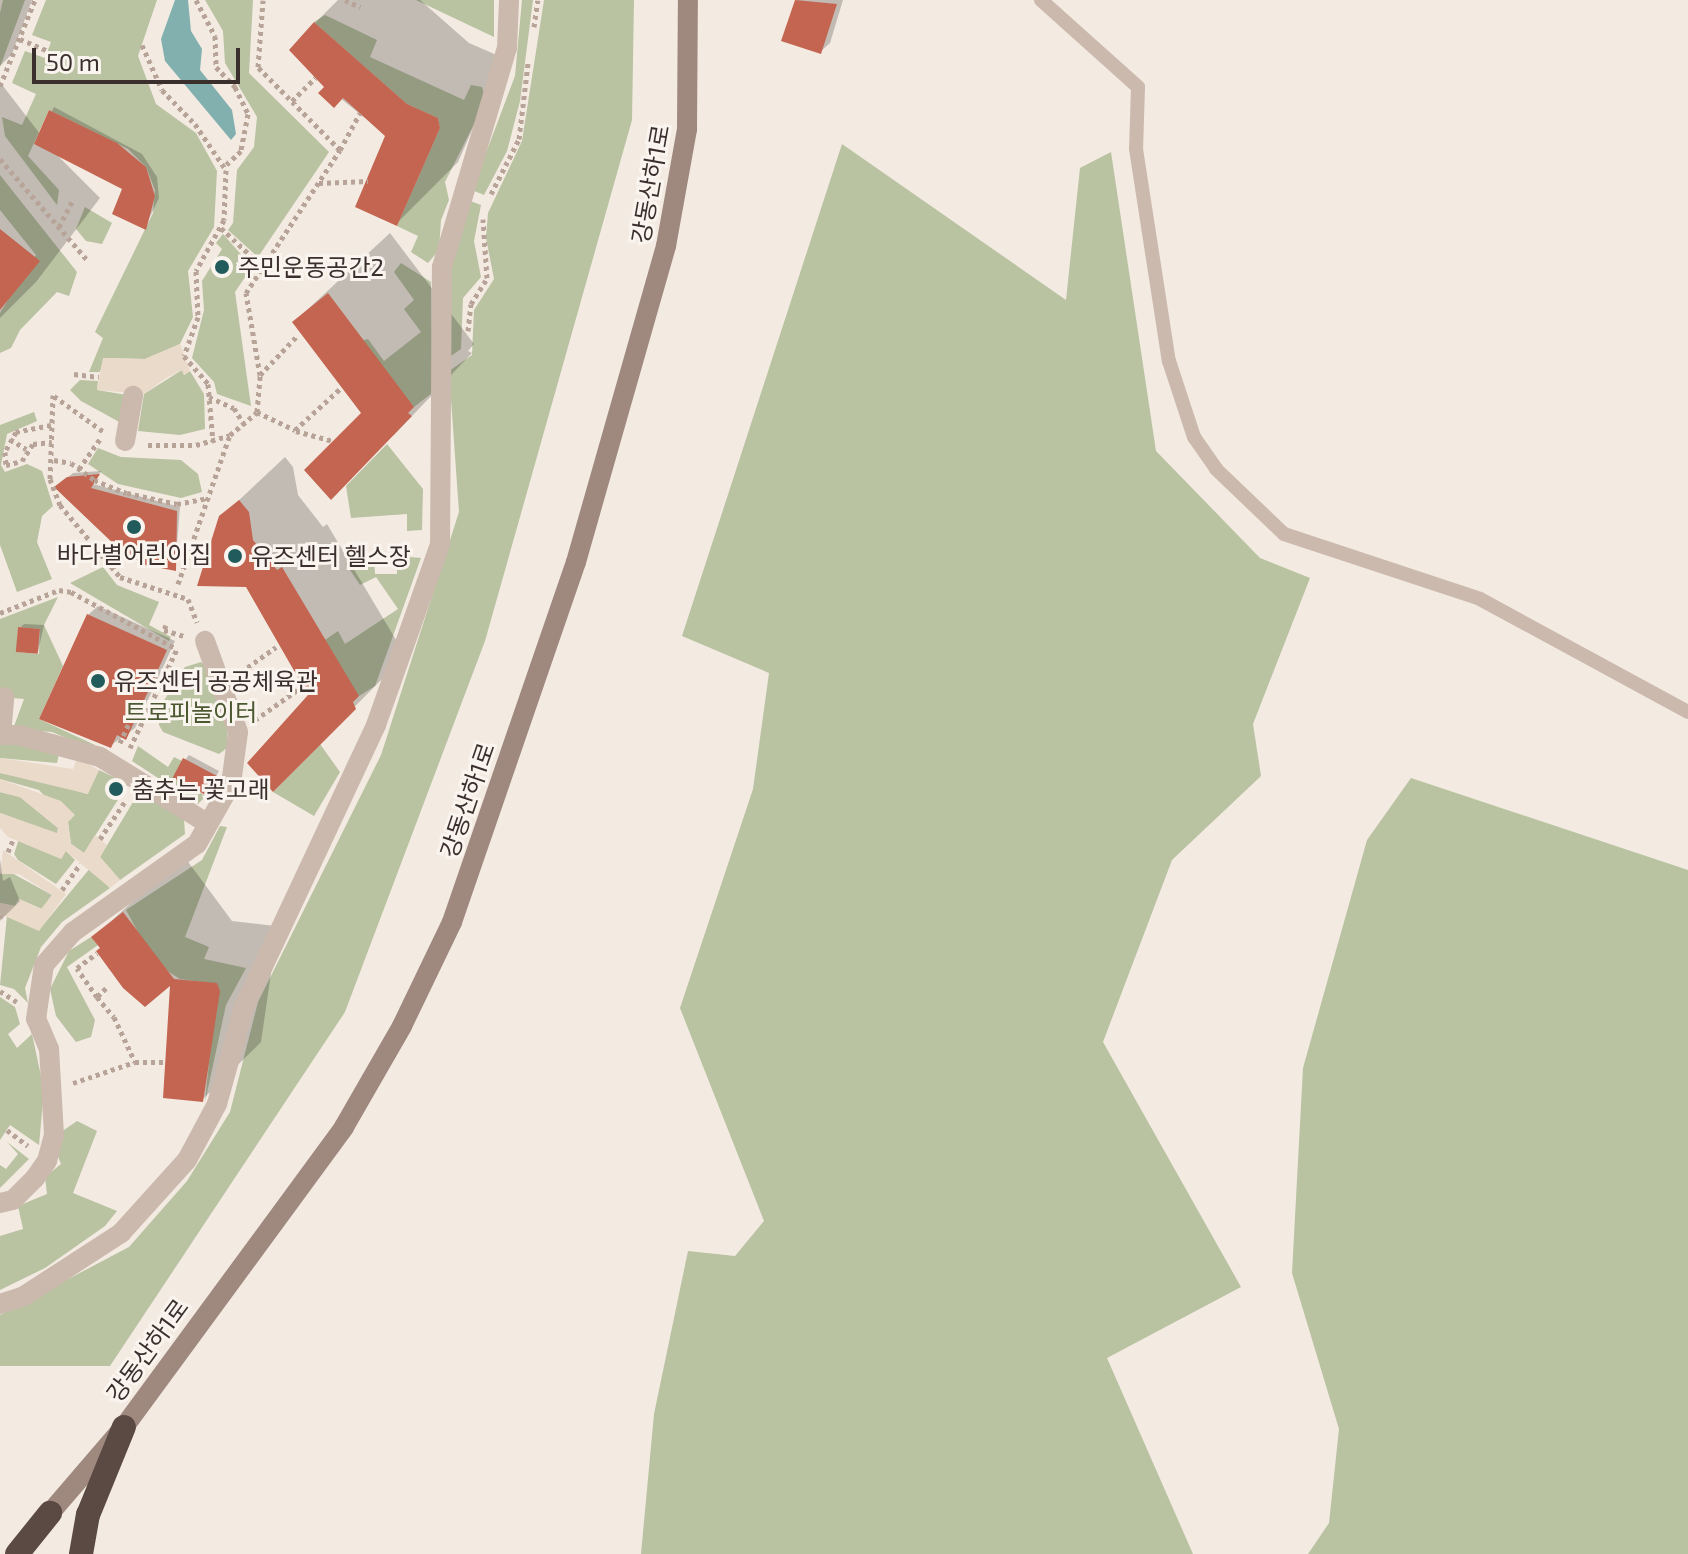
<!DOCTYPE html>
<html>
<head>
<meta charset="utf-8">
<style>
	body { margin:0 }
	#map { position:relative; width:1688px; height:1554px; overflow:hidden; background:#f3eae2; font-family:"Exo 2","Noto Sans KR",sans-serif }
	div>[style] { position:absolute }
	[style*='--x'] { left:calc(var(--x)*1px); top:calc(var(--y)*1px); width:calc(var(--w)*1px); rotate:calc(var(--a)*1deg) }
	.green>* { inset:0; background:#b9c2a1 }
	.plaza>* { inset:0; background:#eadac9 }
	.water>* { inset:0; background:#81b0af }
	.shadow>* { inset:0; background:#0003 }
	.building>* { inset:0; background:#c36550; transform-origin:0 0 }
	.path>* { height:5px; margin-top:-2.5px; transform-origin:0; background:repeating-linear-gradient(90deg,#b7a397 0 4px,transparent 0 8px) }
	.lane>* { height:14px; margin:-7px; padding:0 7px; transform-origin:7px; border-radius:7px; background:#ccb9ad }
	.street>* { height:20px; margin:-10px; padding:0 10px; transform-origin:10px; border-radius:10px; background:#ccb9ad }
	.secondary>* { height:20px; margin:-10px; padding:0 10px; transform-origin:10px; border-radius:10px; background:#9f887e }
	.highway>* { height:24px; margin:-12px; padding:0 12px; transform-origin:12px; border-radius:12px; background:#5b4943 }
	.dots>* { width:22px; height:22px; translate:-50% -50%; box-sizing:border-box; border:4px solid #faf4ee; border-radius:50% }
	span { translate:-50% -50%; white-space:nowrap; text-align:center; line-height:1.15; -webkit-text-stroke:6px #faf4ee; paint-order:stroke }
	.street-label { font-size:24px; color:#3a2f2c }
	.poi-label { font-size:24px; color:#3a2f2c }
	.left { translate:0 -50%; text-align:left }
	.park-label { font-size:24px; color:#4c5830 }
	.scale { position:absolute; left:32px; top:48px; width:208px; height:36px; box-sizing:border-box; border:4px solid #3a2f2c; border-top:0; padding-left:10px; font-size:24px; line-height:28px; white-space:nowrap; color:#3a2f2c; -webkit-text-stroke:6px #faf4ee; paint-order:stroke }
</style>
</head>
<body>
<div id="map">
	<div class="green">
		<i style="clip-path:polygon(3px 0,25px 0,0 67px,0 13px)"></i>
		<i style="clip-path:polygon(46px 0,157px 0,138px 56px,156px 104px,196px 133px,217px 171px,214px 227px,188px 271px,193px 317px,180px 344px,145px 359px,104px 358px,100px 372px,89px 372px,103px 338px,95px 332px,153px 213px,155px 190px,146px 167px,128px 149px,49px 110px,28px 156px,59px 190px,57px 205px,5px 136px,2px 117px,22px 125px,36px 94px,12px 83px,25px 51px,45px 58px,51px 42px,32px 35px)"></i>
		<i style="clip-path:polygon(205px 0,253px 0,249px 73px,329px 152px,258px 257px,228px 230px,233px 223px,237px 170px,254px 147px,257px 117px,225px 63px,223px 31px)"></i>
		<i style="clip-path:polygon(416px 0,494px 0,494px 37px)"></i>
		<i style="clip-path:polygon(522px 0,533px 0,520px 101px,507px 151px,484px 195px,472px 190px,515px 76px)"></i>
		<i style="clip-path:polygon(544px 0,634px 0,632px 120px,485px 641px,345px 1012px,110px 1366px,0 1366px,0 1315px,129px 1247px,187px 1181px,230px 1112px,258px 1002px,381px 755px,459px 512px,449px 371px,472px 355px,474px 310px,494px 279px,486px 238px,488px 213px,522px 141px)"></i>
		<i style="clip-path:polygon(325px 15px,377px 40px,370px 57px,464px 100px,471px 85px,482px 87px,486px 100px,445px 182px,449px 200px,441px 220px,439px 250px,428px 263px,411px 252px,418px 236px,397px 226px,440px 128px,438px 118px,407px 104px,314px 22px)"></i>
		<i style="clip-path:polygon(842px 144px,1066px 300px,1080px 168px,1111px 152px,1156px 451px,1260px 558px,1310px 578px,1253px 724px,1261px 776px,1172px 860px,1103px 1042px,1241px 1287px,1107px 1358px,1193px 1554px,641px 1554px,654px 1414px,688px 1251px,735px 1256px,764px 1221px,680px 1008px,753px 789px,769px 673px,682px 636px)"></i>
		<i style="clip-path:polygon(0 175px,77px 272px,69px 296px,57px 292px,20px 330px,11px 348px,0 353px,0 313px,36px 255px,0 210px)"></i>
		<i style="clip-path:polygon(465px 199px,481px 205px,474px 241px,481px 277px,463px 298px,461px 349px,448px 358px,446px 266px)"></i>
		<i style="clip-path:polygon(85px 207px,112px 223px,102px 244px,86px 241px,76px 229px)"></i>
		<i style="clip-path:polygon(223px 234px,252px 267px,235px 292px,251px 406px,217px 394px,214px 382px,192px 358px,204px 310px,202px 281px,222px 249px,216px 243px)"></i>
		<i style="clip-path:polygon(401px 263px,431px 282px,432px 393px,414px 407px,360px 341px,368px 339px,384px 361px,421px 332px,404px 309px,414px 300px,394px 272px)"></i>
		<i style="clip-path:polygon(182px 370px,184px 375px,190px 371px,204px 394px,205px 429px,180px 435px,138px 431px,144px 394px)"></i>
		<i style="clip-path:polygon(80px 380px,98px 381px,97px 390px,127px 395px,123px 424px,81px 401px,70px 390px)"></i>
		<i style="clip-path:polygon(34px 412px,37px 421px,7px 434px,1px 465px,5px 472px,27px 464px,42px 471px,53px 506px,42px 516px,37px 542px,52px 579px,17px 592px,0 545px,0 425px)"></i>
		<i style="clip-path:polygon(387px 444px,423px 489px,422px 530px,407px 531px,407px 514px,351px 518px,346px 486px)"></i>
		<i style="clip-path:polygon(98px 448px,121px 457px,181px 460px,198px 474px,202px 492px,181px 498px,118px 484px,88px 464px)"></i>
		<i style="clip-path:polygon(374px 556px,375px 574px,397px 574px,397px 556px,421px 558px,375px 686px,359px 696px,339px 675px,322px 642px,338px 631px,345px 644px,398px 609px,376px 577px,360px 585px,346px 564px,355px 557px)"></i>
		<i style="clip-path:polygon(103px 567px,117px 585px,159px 602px,149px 625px,171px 637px,169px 641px,70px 583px)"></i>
		<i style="clip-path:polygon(evenodd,58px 597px,44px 625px,63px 666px,39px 719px,95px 745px,86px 746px,52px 732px,13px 729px,24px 699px,0 697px,0 619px,58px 597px,18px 627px,40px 629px,39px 654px,17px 652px,18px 627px)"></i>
		<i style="clip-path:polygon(201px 662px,210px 670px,228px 716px,227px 748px,219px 754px,163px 732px,159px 725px,158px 710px,185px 667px)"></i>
		<i style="clip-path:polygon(0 739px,59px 754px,57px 763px,0 758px)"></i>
		<i style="clip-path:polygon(320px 744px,340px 772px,314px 816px,273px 792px)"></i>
		<i style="clip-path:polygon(138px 746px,168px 767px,174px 757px,182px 761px,173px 778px,206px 796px,198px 804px,132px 761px)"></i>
		<i style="clip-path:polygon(99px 770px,128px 784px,84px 853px,71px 844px,68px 822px,39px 790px,0 779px,0 773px,33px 777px,87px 794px)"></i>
		<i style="clip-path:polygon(1411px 778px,1688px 870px,1688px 1554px,1308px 1554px,1329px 1523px,1339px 1429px,1292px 1273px,1303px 1068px,1367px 840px)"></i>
		<i style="clip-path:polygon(0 792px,20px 797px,58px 828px,57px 834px,0 813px)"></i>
		<i style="clip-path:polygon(139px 792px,184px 820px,185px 834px,120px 880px,100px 857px)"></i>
		<i style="clip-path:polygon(220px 826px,227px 827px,185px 937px,209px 947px,204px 959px,246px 968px,226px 1005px,205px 1102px,217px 984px,180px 979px,169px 972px,146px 947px,126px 910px,202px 860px)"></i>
		<i style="clip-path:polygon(19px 839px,62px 858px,65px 850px,75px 860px,56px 884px,18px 860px,14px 854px)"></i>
		<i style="clip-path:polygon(91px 867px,110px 888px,62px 922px,41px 947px,25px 988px,28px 1003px,14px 989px,0 985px,7px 916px,39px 930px)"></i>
		<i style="clip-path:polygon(10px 872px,52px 895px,42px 909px,19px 899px,15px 906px,0 903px,0 874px)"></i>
		<i style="clip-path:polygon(91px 937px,98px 945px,67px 967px,95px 1020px,91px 1037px,76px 1042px,56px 1016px,50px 989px,69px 951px)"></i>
		<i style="clip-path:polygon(0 997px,15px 1007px,20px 1024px,8px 1034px,17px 1048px,32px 1034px,44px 1090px,39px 1145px,10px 1125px,0 1140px)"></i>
		<i style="clip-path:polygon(77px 1121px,97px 1131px,73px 1193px,117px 1211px,105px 1226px,45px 1268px,0 1290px,0 1236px,23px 1229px,18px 1206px,47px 1194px,45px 1177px,61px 1164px,55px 1149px,61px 1132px)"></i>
		<i style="clip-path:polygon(7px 1142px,29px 1159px,0 1188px,0 1165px,6px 1169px,18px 1154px)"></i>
	</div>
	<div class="plaza">
		<i style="clip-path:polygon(180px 344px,190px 371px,184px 375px,182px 370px,166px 378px,144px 394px,97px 390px,103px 358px,145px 359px)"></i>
		<i style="clip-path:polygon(0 758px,73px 769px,77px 758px,99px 770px,88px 794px,0 773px)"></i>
		<i style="clip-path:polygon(0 779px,61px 801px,75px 815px,68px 822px,71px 844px,84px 853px,95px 835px,107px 845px,100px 857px,120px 880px,110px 888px,66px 851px,61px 859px,8px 837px,0 828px,0 813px,57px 833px,58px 828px,20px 797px,0 792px)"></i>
		<i style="clip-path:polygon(3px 850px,66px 894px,39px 931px,0 914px,0 903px,15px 906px,19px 899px,41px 909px,52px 895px,19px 874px,0 874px)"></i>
	</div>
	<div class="water">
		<i style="clip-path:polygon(175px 0,188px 0,191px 31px,202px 49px,200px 70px,232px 110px,236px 134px,231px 140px,165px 61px,161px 39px)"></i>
	</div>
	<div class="shadow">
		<i style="clip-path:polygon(0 0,32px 0,12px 54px,0 66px)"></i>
		<i style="clip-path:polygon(338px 0,420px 0,469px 43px,499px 56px,501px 64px,458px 162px,396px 224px,388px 136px,326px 87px,315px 23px)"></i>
		<i style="clip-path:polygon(797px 0,843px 0,830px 43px,820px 52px,784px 40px)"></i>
		<i style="clip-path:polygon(0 82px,40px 134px,54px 107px,142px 154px,157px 177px,159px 198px,145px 227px,125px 188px,54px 152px,100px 198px,36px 282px,0 318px)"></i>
		<i style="clip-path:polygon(390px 233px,474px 344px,468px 351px,472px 353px,393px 436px,363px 413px,294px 322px)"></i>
		<i style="clip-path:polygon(285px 457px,293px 467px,298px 495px,323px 527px,327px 524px,402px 650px,399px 662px,273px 789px,310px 695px,221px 517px)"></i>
		<i style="clip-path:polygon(101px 471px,93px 484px,180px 507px,175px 569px,61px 483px,73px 473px)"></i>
		<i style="clip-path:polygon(98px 606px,175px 641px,135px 728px,110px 746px,88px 615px)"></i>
		<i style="clip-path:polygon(24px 624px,44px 625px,38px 652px,20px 628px)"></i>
		<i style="clip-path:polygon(189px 755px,219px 771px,206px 794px,185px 760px)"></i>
		<i style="clip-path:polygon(183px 855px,232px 921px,275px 926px,277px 932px,261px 1042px,202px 1100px,173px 981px,94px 937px)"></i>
		<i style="clip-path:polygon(0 859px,3px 881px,10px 877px,20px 901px,0 921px)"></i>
	</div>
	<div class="building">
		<i style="clip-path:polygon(795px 0,837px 4px,821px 54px,781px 41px)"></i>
		<i style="clip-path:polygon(314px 22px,407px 104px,438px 118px,440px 128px,397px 226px,355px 207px,385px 136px,343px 98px,334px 108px,318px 93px,324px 87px,289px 50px)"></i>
		<i style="clip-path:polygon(49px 110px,117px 143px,146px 167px,155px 196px,146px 230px,112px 214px,122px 189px,34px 144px)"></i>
		<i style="clip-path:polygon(0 229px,40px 261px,0 310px)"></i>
		<i style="clip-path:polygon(328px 293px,414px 407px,408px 413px,412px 416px,331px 500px,304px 470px,361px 413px,292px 322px)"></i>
		<i style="clip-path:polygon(100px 474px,91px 488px,177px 511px,176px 571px,145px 565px,119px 549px,54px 487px,67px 477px)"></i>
		<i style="clip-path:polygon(239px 500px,249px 512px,253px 540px,277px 570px,282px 567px,359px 696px,353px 702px,356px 709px,273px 792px,247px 763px,308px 695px,246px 587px,197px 586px,219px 516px)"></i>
		<i style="clip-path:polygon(87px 614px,167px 650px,126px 740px,117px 735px,111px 748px,39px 719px)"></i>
		<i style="left:18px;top:627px;width:22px;height:25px;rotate:5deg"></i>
		<i style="left:183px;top:758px;width:38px;height:22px;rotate:28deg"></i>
		<i style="clip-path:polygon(123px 912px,174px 979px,217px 983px,220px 991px,203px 1102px,163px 1098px,170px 986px,145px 1007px,123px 988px,96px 951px,100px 948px,91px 937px)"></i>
	</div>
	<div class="path">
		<i style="--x:196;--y:0;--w:41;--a:62.2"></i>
		<i style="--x:215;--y:36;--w:31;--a:88"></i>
		<i style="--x:216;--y:67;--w:28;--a:46"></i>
		<i style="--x:235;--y:87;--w:30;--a:64"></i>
		<i style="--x:248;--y:114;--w:38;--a:101"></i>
		<i style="--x:241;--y:151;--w:23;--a:137"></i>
		<i style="--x:345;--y:0;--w:17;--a:25"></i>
		<i style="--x:534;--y:27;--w:27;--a:-82"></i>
		<i style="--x:20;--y:39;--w:30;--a:23"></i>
		<i style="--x:142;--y:45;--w:49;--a:66"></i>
		<i style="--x:162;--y:90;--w:47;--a:45.9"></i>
		<i style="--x:195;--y:124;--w:55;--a:56"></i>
		<i style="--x:226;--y:170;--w:50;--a:92.3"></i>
		<i style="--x:224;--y:220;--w:58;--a:118.8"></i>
		<i style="--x:196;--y:271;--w:46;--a:87.5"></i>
		<i style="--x:198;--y:317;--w:41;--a:109.7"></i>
		<i style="--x:184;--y:356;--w:37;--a:49"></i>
		<i style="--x:208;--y:384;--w:58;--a:85.1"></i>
		<i style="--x:0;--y:86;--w:93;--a:-67.9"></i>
		<i style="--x:292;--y:101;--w:33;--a:-45"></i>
		<i style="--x:340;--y:150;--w:42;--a:-61.6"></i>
		<i style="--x:0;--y:159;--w:136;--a:49.2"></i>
		<i style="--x:319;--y:183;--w:49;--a:-2.3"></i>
		<i style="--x:491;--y:194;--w:62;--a:-63"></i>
		<i style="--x:519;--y:139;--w:76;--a:-83.2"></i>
		<i style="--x:59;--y:227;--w:30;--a:-63"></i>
		<i style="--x:221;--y:228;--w:57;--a:42.9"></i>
		<i style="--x:468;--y:331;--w:27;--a:-84"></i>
		<i style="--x:471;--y:304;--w:31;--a:-58"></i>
		<i style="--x:487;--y:278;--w:59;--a:-93.9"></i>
		<i style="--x:74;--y:374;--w:25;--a:7"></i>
		<i style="--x:260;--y:375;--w:83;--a:-99.7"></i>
		<i style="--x:246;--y:293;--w:171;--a:-56.7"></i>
		<i style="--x:340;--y:150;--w:117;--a:-134.7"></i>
		<i style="--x:258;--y:67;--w:67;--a:-85.7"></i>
		<i style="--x:53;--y:395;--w:84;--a:92"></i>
		<i style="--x:50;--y:479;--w:28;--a:69"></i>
		<i style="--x:60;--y:505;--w:94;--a:50.2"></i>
		<i style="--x:120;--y:577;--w:71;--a:17.9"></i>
		<i style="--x:188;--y:599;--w:25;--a:69"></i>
		<i style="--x:54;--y:396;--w:62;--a:35.8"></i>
		<i style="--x:209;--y:397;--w:27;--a:24"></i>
		<i style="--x:234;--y:408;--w:19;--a:58"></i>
		<i style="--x:257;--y:412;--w:42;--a:25.3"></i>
		<i style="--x:295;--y:430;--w:62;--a:-42.4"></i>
		<i style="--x:51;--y:425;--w:36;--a:169"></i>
		<i style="--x:16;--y:432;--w:23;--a:119"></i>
		<i style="--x:5;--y:452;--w:13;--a:86"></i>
		<i style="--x:6;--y:465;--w:16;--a:-14"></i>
		<i style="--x:22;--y:461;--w:20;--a:-57"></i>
		<i style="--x:33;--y:444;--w:19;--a:-6"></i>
		<i style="--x:296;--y:431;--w:39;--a:15"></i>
		<i style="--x:10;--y:439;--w:19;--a:32"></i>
		<i style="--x:148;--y:445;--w:48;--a:0"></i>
		<i style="--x:196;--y:445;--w:35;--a:-16"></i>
		<i style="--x:230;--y:435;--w:35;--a:-40"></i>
		<i style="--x:257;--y:412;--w:37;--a:-85"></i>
		<i style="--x:260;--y:375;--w:55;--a:-46.5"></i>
		<i style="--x:54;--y:460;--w:17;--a:10"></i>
		<i style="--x:71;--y:463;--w:29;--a:36"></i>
		<i style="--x:94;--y:480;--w:35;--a:22"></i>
		<i style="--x:127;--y:493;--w:51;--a:12.4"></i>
		<i style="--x:177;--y:504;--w:31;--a:-11"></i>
		<i style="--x:79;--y:469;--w:39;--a:-55"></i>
		<i style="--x:178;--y:584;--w:158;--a:-70.8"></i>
		<i style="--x:0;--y:613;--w:63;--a:-21.3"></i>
		<i style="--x:59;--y:590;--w:12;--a:9"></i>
		<i style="--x:71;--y:592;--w:120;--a:28.3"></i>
		<i style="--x:166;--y:625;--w:5;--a:112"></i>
		<i style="--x:164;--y:630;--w:21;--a:17"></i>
		<i style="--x:241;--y:672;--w:43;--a:-35.5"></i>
		<i style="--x:255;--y:720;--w:59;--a:-35.3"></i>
		<i style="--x:120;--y:743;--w:46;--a:-65.7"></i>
		<i style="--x:130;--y:748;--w:110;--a:-64.6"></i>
		<i style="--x:100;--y:839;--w:47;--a:-56.3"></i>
		<i style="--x:8;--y:852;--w:16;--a:-68"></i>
		<i style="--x:62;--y:890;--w:32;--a:-55"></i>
		<i style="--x:0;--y:918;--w:4;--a:-76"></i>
		<i style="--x:106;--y:988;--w:13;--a:135"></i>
		<i style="--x:97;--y:997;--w:26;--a:50"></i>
		<i style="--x:114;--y:1017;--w:50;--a:65"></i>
		<i style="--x:0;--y:991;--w:20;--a:33"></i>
		<i style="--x:97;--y:997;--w:35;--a:-125"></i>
		<i style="--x:77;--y:968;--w:25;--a:-37"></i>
		<i style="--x:73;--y:1083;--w:65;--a:-18.7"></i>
		<i style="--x:135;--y:1062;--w:29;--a:0"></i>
		<i style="--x:7;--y:1130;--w:26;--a:37"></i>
	</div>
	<div class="lane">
		<i style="--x:1041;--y:0;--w:130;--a:41.9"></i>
		<i style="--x:1138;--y:87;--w:62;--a:91.8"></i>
		<i style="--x:1136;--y:149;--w:215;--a:81.2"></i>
		<i style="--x:1169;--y:361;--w:80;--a:71.8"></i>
		<i style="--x:1194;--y:437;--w:39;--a:55"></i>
		<i style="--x:1216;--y:469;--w:94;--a:43.7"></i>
		<i style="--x:1284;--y:534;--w:206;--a:18.3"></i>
		<i style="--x:1480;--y:599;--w:237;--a:28.5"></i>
	</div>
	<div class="street">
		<i style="--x:125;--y:441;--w:46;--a:-79.9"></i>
		<i style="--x:0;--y:735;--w:18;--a:0"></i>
		<i style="--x:18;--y:735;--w:85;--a:15"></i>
		<i style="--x:100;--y:757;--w:126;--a:31.7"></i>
		<i style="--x:1;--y:735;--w:38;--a:-85"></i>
		<i style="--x:0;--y:1203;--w:13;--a:-13"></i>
		<i style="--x:13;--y:1200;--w:31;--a:-45"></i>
		<i style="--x:35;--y:1178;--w:21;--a:-55"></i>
		<i style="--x:47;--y:1161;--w:27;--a:-75"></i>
		<i style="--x:54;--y:1135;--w:86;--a:-93.3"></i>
		<i style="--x:49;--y:1049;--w:33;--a:-113"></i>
		<i style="--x:36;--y:1019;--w:55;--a:-81.6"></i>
		<i style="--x:44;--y:965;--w:44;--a:-48.7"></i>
		<i style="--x:73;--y:932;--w:152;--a:-35.4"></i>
		<i style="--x:197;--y:844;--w:69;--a:-60.5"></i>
		<i style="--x:231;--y:784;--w:52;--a:-82.3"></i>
		<i style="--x:238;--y:732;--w:97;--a:-109.9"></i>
		<i style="--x:0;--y:1304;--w:25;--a:-18"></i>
		<i style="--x:24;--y:1296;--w:116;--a:-33"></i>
		<i style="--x:121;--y:1233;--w:98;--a:-47.9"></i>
		<i style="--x:187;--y:1160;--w:64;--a:-61.8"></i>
		<i style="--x:217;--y:1104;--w:101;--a:-74.4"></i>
		<i style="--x:244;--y:1007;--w:311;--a:-64.9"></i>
		<i style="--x:376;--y:725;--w:192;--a:-70.5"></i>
		<i style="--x:440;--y:544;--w:277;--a:-89.6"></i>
		<i style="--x:442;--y:267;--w:228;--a:-73.5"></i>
		<i style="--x:507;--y:48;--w:48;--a:-87.6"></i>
	</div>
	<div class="secondary">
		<i style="--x:50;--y:1513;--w:113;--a:-49.3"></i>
		<i style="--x:124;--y:1427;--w:372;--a:-53.7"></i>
		<i style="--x:344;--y:1127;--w:116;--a:-60.1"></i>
		<i style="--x:402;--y:1026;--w:115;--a:-64.3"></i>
		<i style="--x:452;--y:922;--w:381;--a:-71"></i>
		<i style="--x:576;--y:562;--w:329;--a:-74.1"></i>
		<i style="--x:666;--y:246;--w:119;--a:-79.8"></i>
		<i style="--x:687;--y:129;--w:129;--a:-89.6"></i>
	</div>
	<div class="highway">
		<i style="--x:17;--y:1554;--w:53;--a:-51.2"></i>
		<i style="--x:81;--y:1554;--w:40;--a:-80"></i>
		<i style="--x:88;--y:1515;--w:95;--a:-67.8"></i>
	</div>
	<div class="dots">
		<i style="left:222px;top:267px;background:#225b5b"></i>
		<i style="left:134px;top:527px;background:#225b5b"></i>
		<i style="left:235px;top:556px;background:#225b5b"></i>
		<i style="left:98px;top:681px;background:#225b5b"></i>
		<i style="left:116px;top:789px;background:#225b5b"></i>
	</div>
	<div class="street-label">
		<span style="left:650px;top:184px;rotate:-80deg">강동산하1로</span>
		<span style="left:467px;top:800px;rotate:-71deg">강동산하1로</span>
		<span style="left:147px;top:1350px;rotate:-54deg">강동산하1로</span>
	</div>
	<div class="poi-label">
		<span class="left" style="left:238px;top:267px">주민운동공간2</span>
		<span style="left:134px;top:554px">바다별어린이집</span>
		<span class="left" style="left:251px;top:556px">유즈센터 헬스장</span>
		<span class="left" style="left:114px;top:681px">유즈센터 공공체육관</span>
		<span class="left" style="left:132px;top:789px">춤추는 꽃고래</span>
	</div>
	<div class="park-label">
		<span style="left:191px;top:712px">트로피놀이터</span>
	</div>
	<div class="scale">50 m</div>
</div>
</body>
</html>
